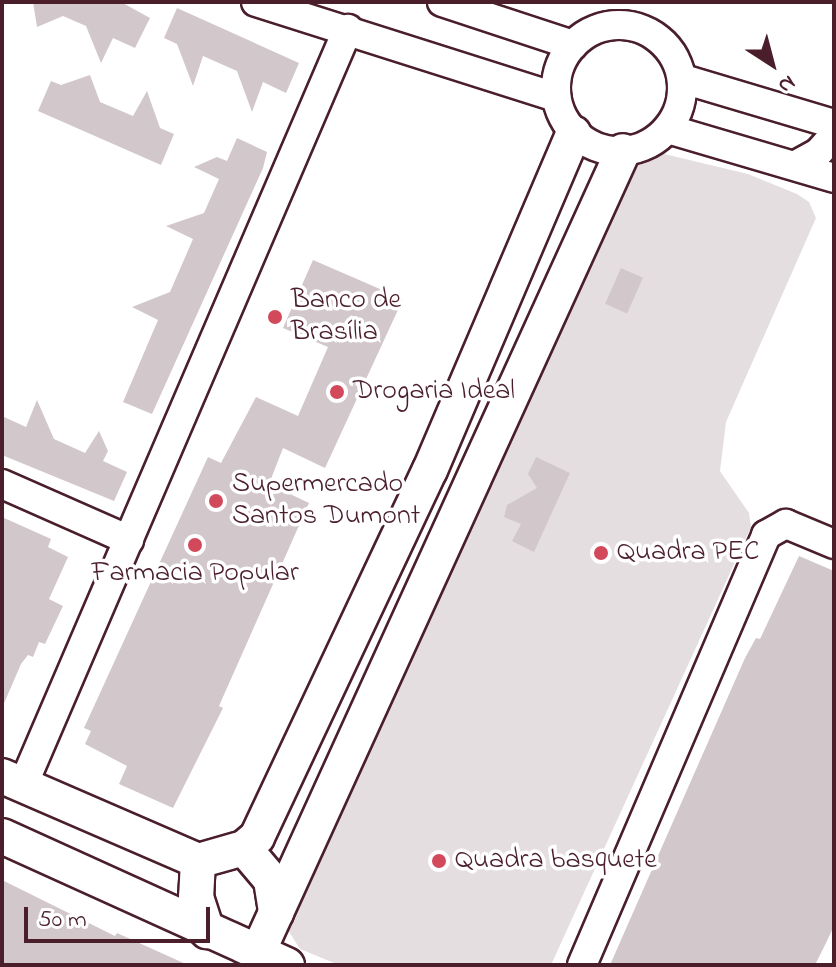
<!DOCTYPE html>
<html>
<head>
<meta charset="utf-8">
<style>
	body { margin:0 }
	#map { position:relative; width:836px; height:967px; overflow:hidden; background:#fff; font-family:"Indie Flower",sans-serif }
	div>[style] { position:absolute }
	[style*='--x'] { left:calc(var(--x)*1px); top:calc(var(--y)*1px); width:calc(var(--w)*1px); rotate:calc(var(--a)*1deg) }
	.green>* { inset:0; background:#e5dee0 }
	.building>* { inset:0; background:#d2c7cb; transform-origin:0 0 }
	.roads { filter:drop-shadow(2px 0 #4a1f2b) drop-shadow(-2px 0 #4a1f2b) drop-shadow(0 2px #4a1f2b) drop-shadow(0 -2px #4a1f2b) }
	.minor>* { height:28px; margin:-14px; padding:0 14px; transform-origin:14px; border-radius:14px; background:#fff }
	.minor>.ring { margin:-14px; padding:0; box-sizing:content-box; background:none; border:28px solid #fff; border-radius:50% }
	.tertiary>* { height:34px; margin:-17px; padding:0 17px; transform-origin:17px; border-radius:17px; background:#fff }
	.dots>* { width:22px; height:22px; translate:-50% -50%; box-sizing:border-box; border:4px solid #fff; border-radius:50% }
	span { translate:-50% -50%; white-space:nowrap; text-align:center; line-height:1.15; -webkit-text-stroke:7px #fff; paint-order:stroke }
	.poi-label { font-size:28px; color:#4a1f2b }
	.left { translate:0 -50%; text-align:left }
	.frame { position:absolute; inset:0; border:4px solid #4a1f2b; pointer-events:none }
	.north { position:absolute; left:732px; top:24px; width:80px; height:80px; -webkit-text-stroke:6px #fff; paint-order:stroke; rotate:144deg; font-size:22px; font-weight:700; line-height:32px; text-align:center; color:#4a1f2b }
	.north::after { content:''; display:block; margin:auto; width:28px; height:36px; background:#4a1f2b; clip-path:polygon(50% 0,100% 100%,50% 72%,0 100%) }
	.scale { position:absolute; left:24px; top:907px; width:186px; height:36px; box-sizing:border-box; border:4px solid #4a1f2b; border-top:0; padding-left:10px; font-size:24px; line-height:28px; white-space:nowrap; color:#4a1f2b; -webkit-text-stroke:6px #fff; paint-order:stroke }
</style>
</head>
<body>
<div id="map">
	<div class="green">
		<i style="clip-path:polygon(660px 153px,748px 174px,797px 194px,809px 202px,816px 218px,726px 422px,720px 471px,749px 513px,751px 527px,551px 965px,339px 965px,300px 949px,288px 930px,630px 167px)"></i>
	</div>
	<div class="building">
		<i style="clip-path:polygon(33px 2px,121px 2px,150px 18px,135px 48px,113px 38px,101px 63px,86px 26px,63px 16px,37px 27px)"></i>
		<i style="clip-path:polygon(177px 8px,299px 63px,286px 93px,263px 82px,252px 112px,237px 71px,203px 56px,193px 86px,177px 44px,164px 38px)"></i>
		<i style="clip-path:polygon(90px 75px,100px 102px,133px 116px,147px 91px,160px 128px,174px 134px,161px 165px,38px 111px,51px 81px,61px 85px)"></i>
		<i style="clip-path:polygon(237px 138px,267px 152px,263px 168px,152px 414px,123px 402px,158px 320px,132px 307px,170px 292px,193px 239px,166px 226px,204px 213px,219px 179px,194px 167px,217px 157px,227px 161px)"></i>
		<i style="clip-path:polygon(313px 260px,403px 299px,325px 468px,283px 448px,269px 484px,309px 503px,219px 706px,223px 708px,173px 808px,119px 784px,127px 766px,85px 744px,91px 731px,84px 728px,208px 457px,221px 463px,256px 397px,298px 416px,328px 347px,283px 328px)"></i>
		<i style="left:621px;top:268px;width:24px;height:39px;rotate:24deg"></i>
		<i style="clip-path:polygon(37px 400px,54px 439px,85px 453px,99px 431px,108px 451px,103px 461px,127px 472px,114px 501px,2px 455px,2px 416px,26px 427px)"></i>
		<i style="clip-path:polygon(536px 457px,570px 473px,534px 552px,512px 541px,521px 524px,504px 517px,507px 505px,537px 488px,528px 474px)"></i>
		<i style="clip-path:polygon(2px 517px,51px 539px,48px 547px,68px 557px,49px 599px,63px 606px,45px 644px,39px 642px,33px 657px,28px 655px,21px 664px,2px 708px)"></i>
		<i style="clip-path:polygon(799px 556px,834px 571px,834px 926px,826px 943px,815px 965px,610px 965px,745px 658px,756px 638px,760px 639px)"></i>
		<i style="clip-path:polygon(2px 880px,115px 936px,117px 933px,188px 965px,2px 965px)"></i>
	</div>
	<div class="roads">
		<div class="minor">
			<i style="--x:256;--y:2;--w:315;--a:17.6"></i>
			<i style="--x:442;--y:2;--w:138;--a:18.2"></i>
			<i class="ring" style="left:556px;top:25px;width:98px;height:98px"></i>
			<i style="--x:683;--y:79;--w:158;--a:16.6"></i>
			<i style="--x:668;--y:129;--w:173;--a:16.4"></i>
			<i style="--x:796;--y:165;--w:25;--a:-29"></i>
			<i style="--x:818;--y:153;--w:24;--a:-48"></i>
			<i style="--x:2;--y:484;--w:139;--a:23.8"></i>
			<i style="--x:23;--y:785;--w:823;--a:-66.74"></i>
			<i style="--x:582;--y:965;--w:468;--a:-66.8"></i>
			<i style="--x:766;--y:535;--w:23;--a:-29"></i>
			<i style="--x:786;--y:524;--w:52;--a:22.6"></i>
		</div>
		<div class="tertiary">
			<i style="--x:2;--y:776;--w:214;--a:23.4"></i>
			<i style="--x:198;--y:861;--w:48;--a:-15.8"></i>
			<i style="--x:244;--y:848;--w:17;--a:-40"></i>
			<i style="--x:257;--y:837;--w:406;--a:-64.8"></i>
			<i style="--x:430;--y:470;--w:366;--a:-66.9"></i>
			<i style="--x:2;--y:836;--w:313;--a:24.4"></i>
			<i style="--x:244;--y:848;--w:42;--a:49.8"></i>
			<i style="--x:271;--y:880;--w:33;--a:81"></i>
			<i style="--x:198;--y:861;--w:36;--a:93"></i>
			<i style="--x:196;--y:897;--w:36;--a:72"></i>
			<i style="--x:258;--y:952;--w:880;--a:-65.5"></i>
		</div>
	</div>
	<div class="dots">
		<i style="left:275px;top:317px;background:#d1495b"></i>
		<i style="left:337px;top:392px;background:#d1495b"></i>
		<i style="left:216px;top:501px;background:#d1495b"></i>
		<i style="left:195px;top:545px;background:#d1495b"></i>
		<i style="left:601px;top:553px;background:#d1495b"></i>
		<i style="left:439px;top:861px;background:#d1495b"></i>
	</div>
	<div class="poi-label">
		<span class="left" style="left:291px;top:317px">Banco de<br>Brasília</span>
		<span class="left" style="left:353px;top:392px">Drogaria Ideal</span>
		<span class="left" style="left:232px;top:501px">Supermercado<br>Santos Dumont</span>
		<span class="left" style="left:617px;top:553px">Quadra PEC</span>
		<span style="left:195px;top:574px">Farmacia Popular</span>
		<span class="left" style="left:455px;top:861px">Quadra basquete</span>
	</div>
	<div class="frame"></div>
	<div class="north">N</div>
	<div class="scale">50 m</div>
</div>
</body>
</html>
